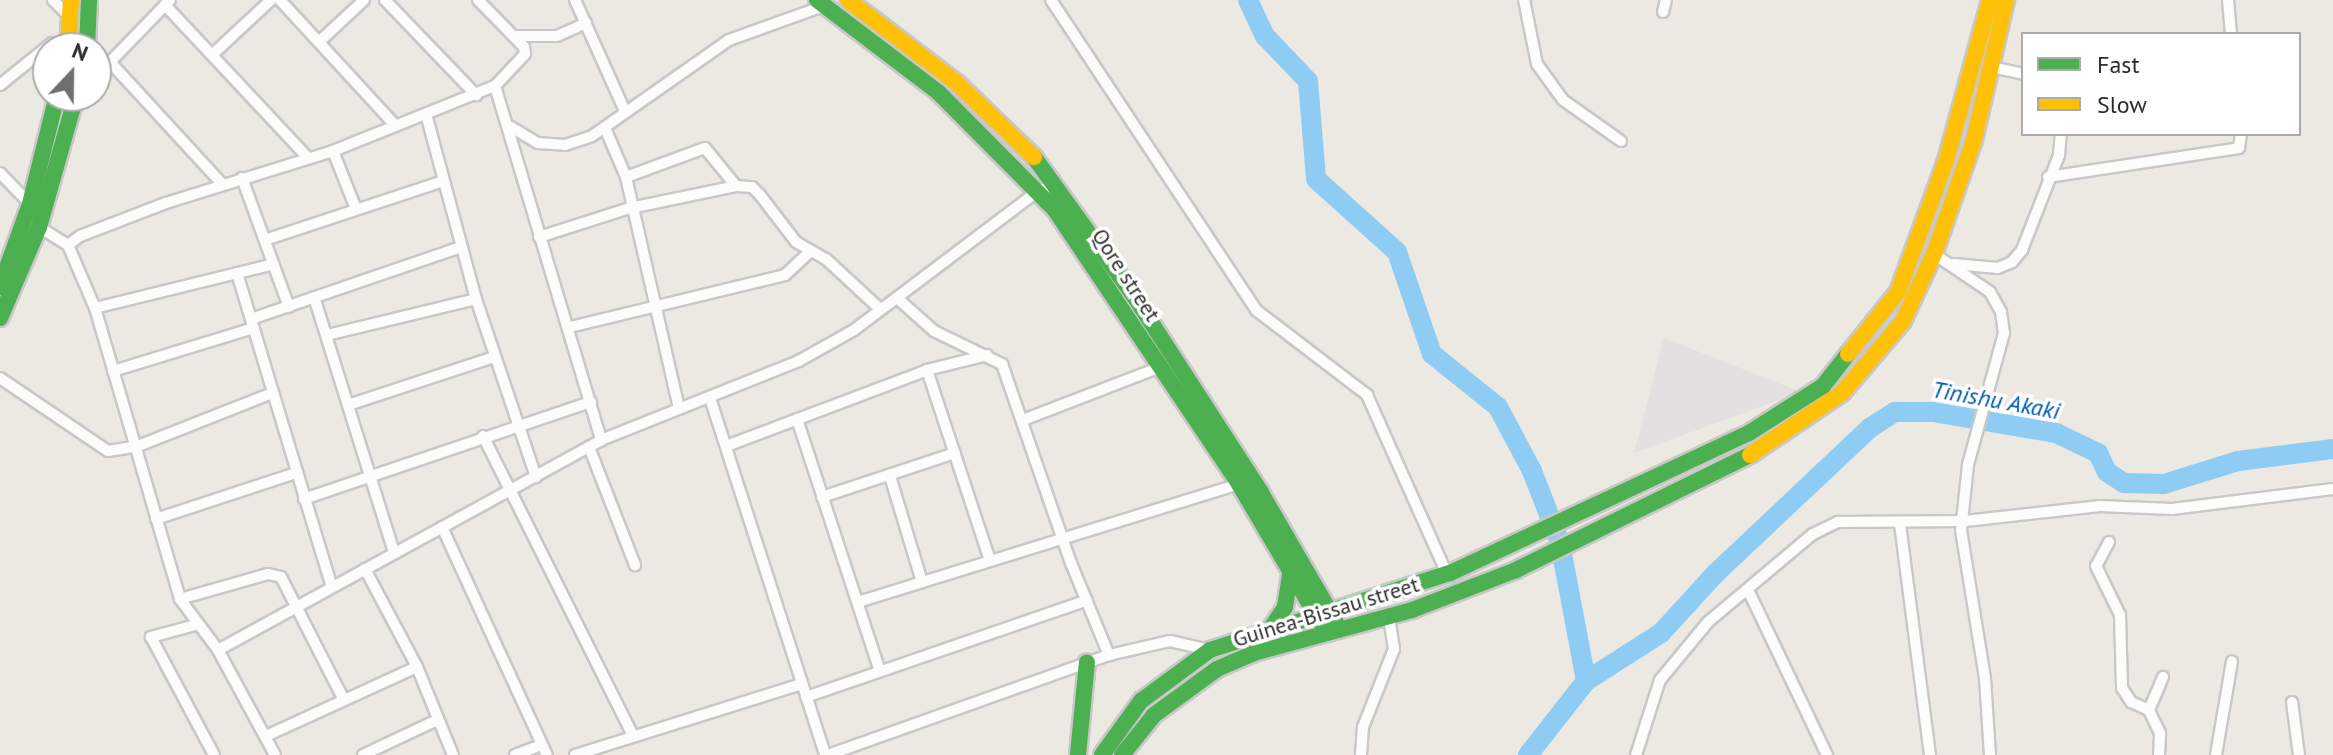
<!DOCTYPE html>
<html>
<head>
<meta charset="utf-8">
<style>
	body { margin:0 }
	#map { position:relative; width:2333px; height:755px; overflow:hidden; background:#ebe9e2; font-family:"PT Sans",sans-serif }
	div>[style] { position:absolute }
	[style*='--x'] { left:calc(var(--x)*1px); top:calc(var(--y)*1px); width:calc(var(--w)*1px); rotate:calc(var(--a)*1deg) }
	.industrial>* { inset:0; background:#e2e0e1 }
	.river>* { height:20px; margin:-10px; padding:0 10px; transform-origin:10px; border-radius:10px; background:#8fccf4 }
	.roads { filter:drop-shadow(2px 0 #c8c8c8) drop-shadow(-2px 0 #c8c8c8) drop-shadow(0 2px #c8c8c8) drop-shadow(0 -2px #c8c8c8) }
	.street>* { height:10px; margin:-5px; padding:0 5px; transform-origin:5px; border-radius:5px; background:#fcfcfb }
	.fast>* { height:16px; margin:-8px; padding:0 8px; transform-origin:8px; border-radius:8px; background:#4caf50 }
	.slow>* { height:16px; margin:-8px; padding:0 8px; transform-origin:8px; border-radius:8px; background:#ffc107 }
	span { translate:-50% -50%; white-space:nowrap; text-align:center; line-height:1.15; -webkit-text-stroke:7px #fff; paint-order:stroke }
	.street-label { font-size:22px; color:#2d2d2d }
	.water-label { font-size:24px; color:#005aad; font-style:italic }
	.legend { position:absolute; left:2021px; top:32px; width:280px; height:104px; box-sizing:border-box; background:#fff; border:2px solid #ababab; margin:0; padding:10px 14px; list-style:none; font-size:24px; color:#2d2d2d }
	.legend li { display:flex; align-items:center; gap:16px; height:40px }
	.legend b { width:40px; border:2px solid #ababab }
	.north { position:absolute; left:32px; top:32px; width:80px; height:80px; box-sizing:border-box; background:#fff; border:2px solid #ababab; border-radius:50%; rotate:22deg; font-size:22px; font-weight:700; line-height:32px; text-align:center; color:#2d2d2d }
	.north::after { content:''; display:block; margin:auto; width:28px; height:36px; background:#706f6c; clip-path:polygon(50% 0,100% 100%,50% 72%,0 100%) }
</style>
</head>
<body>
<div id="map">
	<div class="industrial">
		<i style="clip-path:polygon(1664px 338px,1801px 392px,1634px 453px)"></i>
	</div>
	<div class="river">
		<i style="--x:1248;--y:0;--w:40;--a:65"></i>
		<i style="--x:1265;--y:36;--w:62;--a:46.3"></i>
		<i style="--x:1308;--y:81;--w:98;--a:85.3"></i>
		<i style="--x:1316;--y:179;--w:109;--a:42"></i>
		<i style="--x:1397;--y:252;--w:108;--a:71.1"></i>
		<i style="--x:1432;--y:354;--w:85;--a:38.8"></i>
		<i style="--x:1498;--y:407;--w:72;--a:62"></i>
		<i style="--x:1532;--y:471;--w:77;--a:68.7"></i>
		<i style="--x:1560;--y:543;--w:140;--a:79.3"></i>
		<i style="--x:1528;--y:755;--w:94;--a:-51.9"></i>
		<i style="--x:1586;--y:681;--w:89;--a:-32.6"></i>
		<i style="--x:1661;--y:633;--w:81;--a:-47.5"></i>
		<i style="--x:1716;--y:573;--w:212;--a:-43.3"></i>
		<i style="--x:1870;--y:428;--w:30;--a:-33"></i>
		<i style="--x:1895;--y:412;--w:38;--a:0"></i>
		<i style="--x:1933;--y:412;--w:125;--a:9.7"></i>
		<i style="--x:2056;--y:433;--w:47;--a:25.5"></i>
		<i style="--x:2098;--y:453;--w:21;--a:65"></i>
		<i style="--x:2107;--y:472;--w:20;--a:33"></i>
		<i style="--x:2124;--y:483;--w:40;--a:1.4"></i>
		<i style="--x:2164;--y:484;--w:77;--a:-17.3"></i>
		<i style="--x:2238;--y:461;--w:96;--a:-7.2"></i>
	</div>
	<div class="roads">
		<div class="street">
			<i style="--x:53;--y:0;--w:24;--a:45"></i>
			<i style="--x:280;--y:0;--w:171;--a:47.4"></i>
			<i style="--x:385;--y:0;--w:132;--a:46.2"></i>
			<i style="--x:575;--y:0;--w:122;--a:65.8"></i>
			<i style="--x:1051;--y:0;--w:372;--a:56.5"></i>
			<i style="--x:1256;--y:310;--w:140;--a:37.4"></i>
			<i style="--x:1367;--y:395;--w:196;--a:65.9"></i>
			<i style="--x:1524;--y:0;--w:65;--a:78.5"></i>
			<i style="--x:1537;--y:64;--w:44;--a:54.2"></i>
			<i style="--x:1563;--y:100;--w:71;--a:35.3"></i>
			<i style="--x:2228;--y:0;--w:34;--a:85"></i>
			<i style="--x:165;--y:5;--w:208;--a:46.9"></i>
			<i style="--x:1663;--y:12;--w:12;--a:-76"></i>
			<i style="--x:514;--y:36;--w:43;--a:0"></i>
			<i style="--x:557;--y:36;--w:32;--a:-24"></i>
			<i style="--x:320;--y:41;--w:60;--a:-43"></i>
			<i style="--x:213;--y:54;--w:79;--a:-43"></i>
			<i style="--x:96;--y:57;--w:15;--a:20"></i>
			<i style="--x:110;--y:62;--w:167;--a:47.4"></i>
			<i style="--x:110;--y:62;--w:86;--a:-45.9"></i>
			<i style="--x:1991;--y:67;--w:33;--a:12"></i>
			<i style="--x:0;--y:85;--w:67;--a:-38.9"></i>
			<i style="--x:52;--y:43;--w:18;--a:13"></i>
			<i style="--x:495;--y:86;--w:370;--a:73.3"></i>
			<i style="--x:426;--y:114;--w:192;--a:74.9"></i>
			<i style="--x:476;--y:299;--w:188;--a:71.4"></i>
			<i style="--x:511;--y:127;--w:31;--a:31"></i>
			<i style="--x:538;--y:143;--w:27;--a:4"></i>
			<i style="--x:565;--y:145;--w:28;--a:-18"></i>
			<i style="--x:592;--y:136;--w:167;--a:-35"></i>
			<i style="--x:729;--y:40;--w:103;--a:-19.8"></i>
			<i style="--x:605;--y:128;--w:53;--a:66.8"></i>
			<i style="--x:626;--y:177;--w:238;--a:77.1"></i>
			<i style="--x:333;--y:151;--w:62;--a:68.4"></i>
			<i style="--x:0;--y:173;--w:43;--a:45.9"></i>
			<i style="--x:626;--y:177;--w:84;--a:-20.2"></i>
			<i style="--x:705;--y:148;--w:49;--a:50.8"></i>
			<i style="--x:736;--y:186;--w:16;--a:4"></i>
			<i style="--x:752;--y:187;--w:11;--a:45"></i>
			<i style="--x:760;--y:195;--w:59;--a:52.5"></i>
			<i style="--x:796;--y:242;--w:34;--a:30"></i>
			<i style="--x:826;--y:259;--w:74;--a:42.8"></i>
			<i style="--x:2048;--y:177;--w:193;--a:-8.6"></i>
			<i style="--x:2239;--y:148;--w:14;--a:-82"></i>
			<i style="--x:242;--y:178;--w:137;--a:70"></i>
			<i style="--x:39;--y:227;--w:34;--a:32"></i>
			<i style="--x:68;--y:245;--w:69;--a:66.8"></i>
			<i style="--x:95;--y:308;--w:303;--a:73.7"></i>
			<i style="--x:180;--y:599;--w:64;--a:53.3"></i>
			<i style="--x:218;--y:650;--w:119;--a:61.5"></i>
			<i style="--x:539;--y:237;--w:96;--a:-17.7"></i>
			<i style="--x:630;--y:208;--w:108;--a:-11.7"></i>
			<i style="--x:268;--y:239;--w:184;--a:-18.3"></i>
			<i style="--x:68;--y:245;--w:15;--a:-37"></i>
			<i style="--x:80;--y:236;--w:92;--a:-21"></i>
			<i style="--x:166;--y:203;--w:175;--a:-17.3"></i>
			<i style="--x:333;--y:151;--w:175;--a:-21.9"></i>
			<i style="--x:495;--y:86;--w:44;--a:-46.8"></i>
			<i style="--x:525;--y:54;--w:7;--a:-98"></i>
			<i style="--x:524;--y:47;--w:66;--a:-134.4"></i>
			<i style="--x:1934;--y:254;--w:68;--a:34.2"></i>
			<i style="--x:1990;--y:292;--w:23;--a:61"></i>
			<i style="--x:2001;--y:312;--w:21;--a:82"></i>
			<i style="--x:2004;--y:333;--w:137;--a:105.3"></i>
			<i style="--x:1968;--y:465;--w:65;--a:96.1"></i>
			<i style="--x:1961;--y:530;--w:150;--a:80.8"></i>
			<i style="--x:1985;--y:678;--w:77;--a:86.3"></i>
			<i style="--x:1954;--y:264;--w:44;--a:5.2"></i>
			<i style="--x:1998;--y:268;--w:15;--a:-23"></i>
			<i style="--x:2012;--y:262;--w:16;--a:-50"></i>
			<i style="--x:2022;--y:250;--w:102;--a:-68.7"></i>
			<i style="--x:2059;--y:155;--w:21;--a:-85"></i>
			<i style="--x:237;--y:273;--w:328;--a:73.2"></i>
			<i style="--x:314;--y:297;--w:267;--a:72.6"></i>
			<i style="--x:897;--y:298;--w:50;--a:41.7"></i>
			<i style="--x:934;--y:331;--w:76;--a:25.9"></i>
			<i style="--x:1002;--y:364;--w:211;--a:70.9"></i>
			<i style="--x:1071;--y:563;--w:100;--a:67.6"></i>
			<i style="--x:95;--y:308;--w:184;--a:-13.8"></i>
			<i style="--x:251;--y:319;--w:222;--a:-18.9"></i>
			<i style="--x:570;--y:327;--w:221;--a:-13.6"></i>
			<i style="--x:785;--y:275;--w:33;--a:-43"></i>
			<i style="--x:327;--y:335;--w:153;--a:-13.6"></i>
			<i style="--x:927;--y:370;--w:200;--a:71.7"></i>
			<i style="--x:113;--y:371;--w:147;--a:-17"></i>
			<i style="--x:0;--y:378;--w:130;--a:34.1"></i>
			<i style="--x:108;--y:451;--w:30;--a:-9"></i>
			<i style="--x:138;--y:446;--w:142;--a:-21.5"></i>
			<i style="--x:710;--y:398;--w:375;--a:72.1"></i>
			<i style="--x:348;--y:405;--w:154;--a:-18.2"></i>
			<i style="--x:797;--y:419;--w:263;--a:71.8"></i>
			<i style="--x:1023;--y:420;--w:147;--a:-21.1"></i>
			<i style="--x:483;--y:436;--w:333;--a:63.4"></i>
			<i style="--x:729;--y:445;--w:212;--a:-20.7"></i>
			<i style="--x:927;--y:370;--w:62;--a:-14"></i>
			<i style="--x:589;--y:447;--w:127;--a:68.7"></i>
			<i style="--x:890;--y:476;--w:111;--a:73.2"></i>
			<i style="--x:822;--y:497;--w:140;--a:-18.3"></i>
			<i style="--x:304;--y:499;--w:303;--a:-18.7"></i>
			<i style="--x:156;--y:519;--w:147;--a:-18.2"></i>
			<i style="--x:1900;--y:524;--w:233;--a:82.6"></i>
			<i style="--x:442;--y:527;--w:251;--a:65.3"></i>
			<i style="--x:2109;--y:542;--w:27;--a:118"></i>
			<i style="--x:2096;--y:566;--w:55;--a:63.9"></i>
			<i style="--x:2120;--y:615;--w:73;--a:88.4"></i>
			<i style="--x:2122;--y:688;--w:17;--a:57"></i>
			<i style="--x:2131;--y:702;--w:20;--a:24"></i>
			<i style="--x:365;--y:569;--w:111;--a:62"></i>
			<i style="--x:417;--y:667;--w:95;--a:67.8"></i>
			<i style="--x:1748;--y:590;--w:183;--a:64.4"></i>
			<i style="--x:180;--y:599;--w:91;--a:-15.9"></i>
			<i style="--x:268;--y:574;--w:13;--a:13"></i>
			<i style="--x:281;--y:577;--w:138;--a:62.9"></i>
			<i style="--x:858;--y:602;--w:399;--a:-17.2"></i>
			<i style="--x:195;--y:625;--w:46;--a:164.7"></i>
			<i style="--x:151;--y:637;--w:134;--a:61.9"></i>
			<i style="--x:218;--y:650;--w:437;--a:-28.7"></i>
			<i style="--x:601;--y:440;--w:213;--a:-21.8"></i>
			<i style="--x:799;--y:361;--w:63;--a:-29.4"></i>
			<i style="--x:854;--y:330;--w:231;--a:-37.1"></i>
			<i style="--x:1038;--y:191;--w:18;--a:-22"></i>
			<i style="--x:806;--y:697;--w:297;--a:-19"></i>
			<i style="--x:2292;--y:702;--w:53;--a:82.5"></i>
			<i style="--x:266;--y:736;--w:166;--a:-24.6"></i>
			<i style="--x:363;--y:755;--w:82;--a:-25.3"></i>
			<i style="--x:515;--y:755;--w:28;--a:-21"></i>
			<i style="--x:575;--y:755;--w:237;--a:-17.4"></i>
			<i style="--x:828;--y:755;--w:298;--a:-19.6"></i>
			<i style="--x:1109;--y:655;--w:63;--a:-12.9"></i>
			<i style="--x:1170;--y:641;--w:41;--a:12.7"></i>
			<i style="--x:1361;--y:755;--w:28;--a:-86"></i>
			<i style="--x:1363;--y:727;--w:84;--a:-68.3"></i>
			<i style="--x:1394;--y:649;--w:31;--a:-99"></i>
			<i style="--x:1636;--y:755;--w:79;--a:-72.3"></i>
			<i style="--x:1660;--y:680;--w:75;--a:-50.4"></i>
			<i style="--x:1708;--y:622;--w:137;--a:-40"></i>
			<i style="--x:1813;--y:534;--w:28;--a:-26"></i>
			<i style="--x:1838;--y:522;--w:127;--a:-0.5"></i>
			<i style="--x:1965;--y:521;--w:136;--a:-6.3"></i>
			<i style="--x:2100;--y:506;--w:72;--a:2.4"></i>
			<i style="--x:2172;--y:509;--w:162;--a:-7.1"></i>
			<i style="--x:2159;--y:755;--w:22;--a:-87"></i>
			<i style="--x:2160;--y:733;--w:25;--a:-116"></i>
			<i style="--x:2149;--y:710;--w:36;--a:-67"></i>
			<i style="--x:2216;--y:755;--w:95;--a:-80.3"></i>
		</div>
		<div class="fast">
			<i style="--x:817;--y:0;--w:153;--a:37.3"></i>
			<i style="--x:939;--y:93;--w:165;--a:45.2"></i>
			<i style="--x:1055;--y:210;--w:330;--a:56.1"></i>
			<i style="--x:1239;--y:484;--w:161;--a:59.5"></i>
			<i style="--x:87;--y:48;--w:48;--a:-87.6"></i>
			<i style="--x:1034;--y:157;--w:175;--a:54.3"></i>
			<i style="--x:1136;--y:299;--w:229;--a:57.1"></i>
			<i style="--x:1260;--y:491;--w:151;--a:59.9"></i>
			<i style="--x:0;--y:287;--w:88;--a:-70.1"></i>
			<i style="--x:30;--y:204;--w:111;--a:-76"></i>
			<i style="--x:0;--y:318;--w:99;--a:-66.8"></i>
			<i style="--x:39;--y:227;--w:136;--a:-74.2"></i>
			<i style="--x:1271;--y:628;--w:25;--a:-56"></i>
			<i style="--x:1285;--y:607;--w:36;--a:-81"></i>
			<i style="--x:1078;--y:755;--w:93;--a:-84.5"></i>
			<i style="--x:1102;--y:755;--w:67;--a:-54.2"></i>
			<i style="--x:1141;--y:701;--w:86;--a:-36.5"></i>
			<i style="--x:1210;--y:650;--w:252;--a:-17.8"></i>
			<i style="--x:1450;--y:573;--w:330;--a:-25.1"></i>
			<i style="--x:1749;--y:433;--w:88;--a:-32.4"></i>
			<i style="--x:1823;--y:386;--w:41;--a:-52"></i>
			<i style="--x:1122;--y:755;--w:51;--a:-51.3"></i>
			<i style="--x:1154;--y:715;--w:78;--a:-36.1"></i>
			<i style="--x:1217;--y:669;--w:40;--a:-23.4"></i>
			<i style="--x:1254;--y:653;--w:164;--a:-15.2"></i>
			<i style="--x:1412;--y:610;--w:111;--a:-21"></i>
			<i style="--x:1516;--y:570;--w:261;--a:-26.2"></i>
		</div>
		<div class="slow">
			<i style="--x:848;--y:0;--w:137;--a:37.3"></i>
			<i style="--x:957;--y:83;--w:107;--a:43.9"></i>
			<i style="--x:68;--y:48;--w:48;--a:-86.4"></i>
			<i style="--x:1848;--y:354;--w:80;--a:-51.1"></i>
			<i style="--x:1898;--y:292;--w:140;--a:-69.9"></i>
			<i style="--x:1946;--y:161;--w:167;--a:-74.7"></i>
			<i style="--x:1750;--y:455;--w:111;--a:-34"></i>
			<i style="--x:1842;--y:393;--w:94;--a:-49.7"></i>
			<i style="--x:1903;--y:321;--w:74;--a:-65.2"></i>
			<i style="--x:1934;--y:254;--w:121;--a:-70.7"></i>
			<i style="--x:1974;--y:140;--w:144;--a:-77.1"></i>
		</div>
	</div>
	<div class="street-label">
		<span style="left:1126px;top:275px;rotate:57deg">Qore street</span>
		<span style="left:1326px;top:612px;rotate:-17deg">Guinea-Bissau street</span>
	</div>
	<div class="water-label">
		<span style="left:1996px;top:400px;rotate:10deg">Tinishu Akaki</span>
	</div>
	<ul class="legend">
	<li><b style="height:10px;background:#4caf50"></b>Fast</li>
	<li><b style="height:10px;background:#ffc107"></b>Slow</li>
	</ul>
	<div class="north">N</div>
</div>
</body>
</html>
